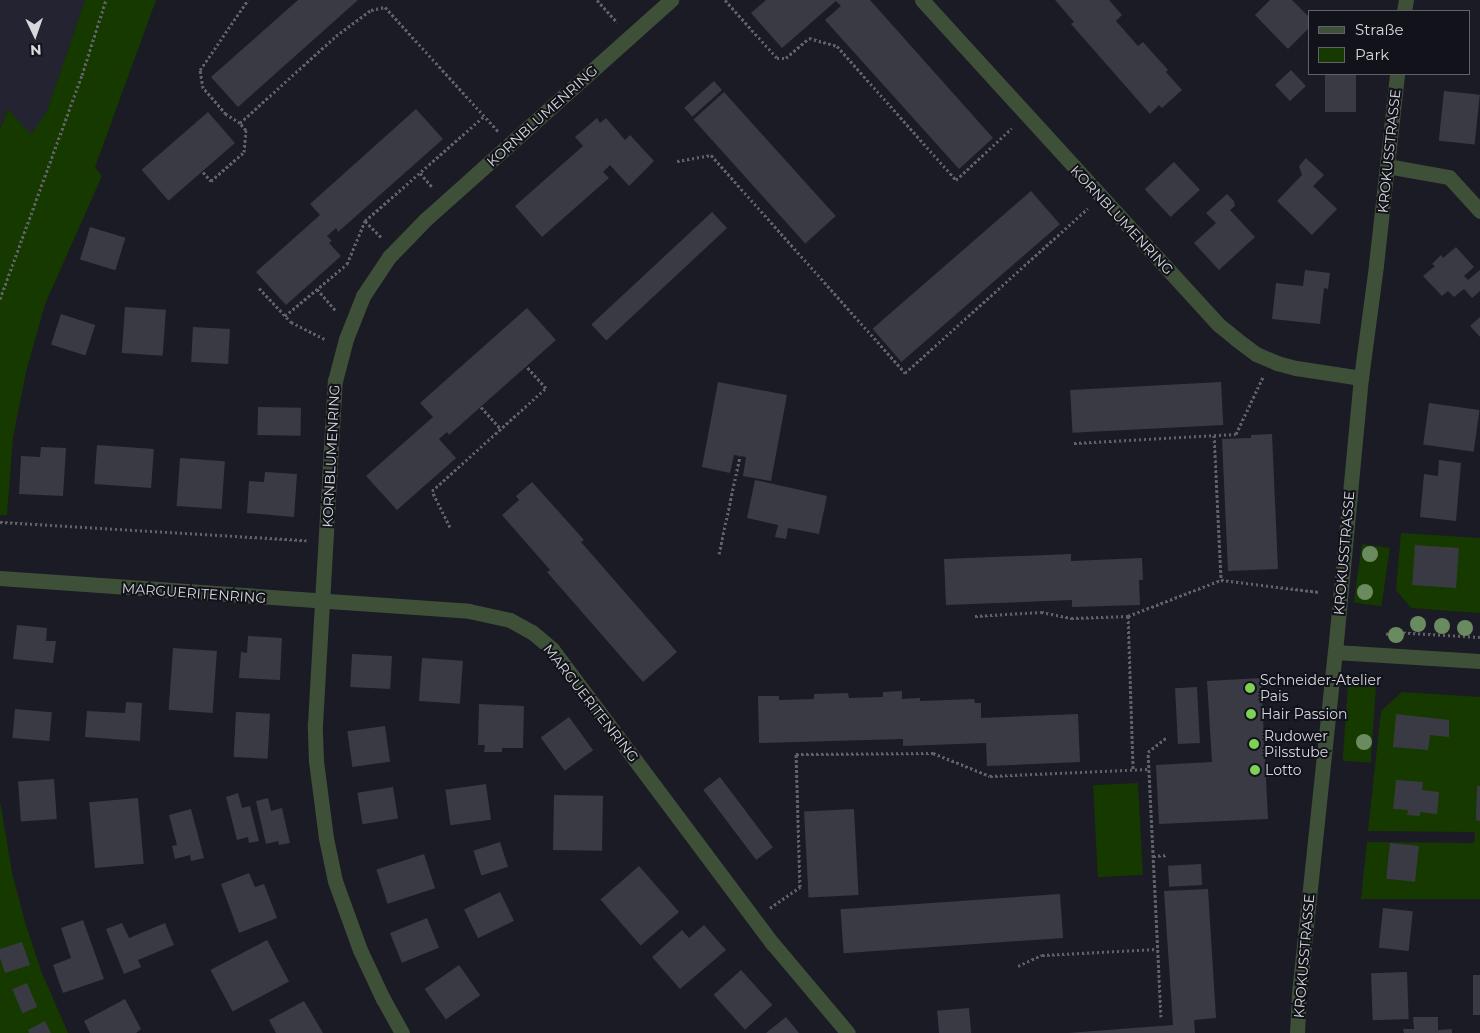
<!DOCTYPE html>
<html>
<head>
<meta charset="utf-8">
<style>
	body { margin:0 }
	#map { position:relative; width:1480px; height:1033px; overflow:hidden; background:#1b1b25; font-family:Montserrat,sans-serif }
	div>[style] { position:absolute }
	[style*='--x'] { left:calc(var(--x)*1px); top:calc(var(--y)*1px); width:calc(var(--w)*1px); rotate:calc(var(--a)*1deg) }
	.built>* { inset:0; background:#242332 }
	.green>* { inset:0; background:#163900; transform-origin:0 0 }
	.building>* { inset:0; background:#3a3a45; transform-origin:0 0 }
	.path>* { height:3px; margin-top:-1.5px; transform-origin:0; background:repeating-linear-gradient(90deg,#616169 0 2.5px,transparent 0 5px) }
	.minor>* { height:15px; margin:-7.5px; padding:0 7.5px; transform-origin:7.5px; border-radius:7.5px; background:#3f5038 }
	.trees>* { width:16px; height:16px; margin:-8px; border-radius:50%; background:#698b5f }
	.dots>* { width:14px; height:14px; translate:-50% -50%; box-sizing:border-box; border:2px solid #12121b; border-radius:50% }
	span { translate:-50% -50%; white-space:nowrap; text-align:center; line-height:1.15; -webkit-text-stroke:4px #12121b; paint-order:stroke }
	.street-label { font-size:14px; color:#d7d7dd }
	.poi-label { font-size:14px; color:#d7d7dd }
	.left { translate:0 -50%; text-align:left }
	.legend { position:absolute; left:1308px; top:10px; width:162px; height:65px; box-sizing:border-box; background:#12121b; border:1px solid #616169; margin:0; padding:6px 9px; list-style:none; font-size:15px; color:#d7d7dd }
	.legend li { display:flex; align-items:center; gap:10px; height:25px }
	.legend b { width:25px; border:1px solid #616169 }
	.north { position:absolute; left:10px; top:10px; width:50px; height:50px; -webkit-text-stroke:4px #12121b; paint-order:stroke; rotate:177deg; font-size:14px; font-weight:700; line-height:20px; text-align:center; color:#d7d7dd }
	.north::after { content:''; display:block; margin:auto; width:18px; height:22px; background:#d7d7dd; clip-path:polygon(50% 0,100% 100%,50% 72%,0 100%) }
</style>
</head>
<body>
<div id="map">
	<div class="built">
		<i style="clip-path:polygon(0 0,85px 0,47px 111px,31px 136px,7px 110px,0 129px)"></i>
	</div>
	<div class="green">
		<i style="clip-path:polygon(85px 0,156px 0,95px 167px,102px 176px,45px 304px,26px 372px,13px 437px,7px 515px,0 515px,0 129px,8px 109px,31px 135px,47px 111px)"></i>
		<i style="clip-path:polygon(1401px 533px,1480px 538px,1480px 613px,1411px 608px,1396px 590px)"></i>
		<i style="left:1362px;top:544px;width:28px;height:59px;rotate:8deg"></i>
		<i style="left:1348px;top:685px;width:28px;height:76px;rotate:4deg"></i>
		<i style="clip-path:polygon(1402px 692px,1480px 697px,1480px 899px,1361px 899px,1367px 842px,1474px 843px,1475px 832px,1368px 831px,1381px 711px)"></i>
		<i style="left:1138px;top:783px;width:92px;height:45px;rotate:87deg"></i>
		<i style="clip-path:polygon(0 801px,12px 873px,25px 922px,41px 971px,68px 1033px,0 1033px)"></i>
	</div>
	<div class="building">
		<i style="clip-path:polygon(298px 0,358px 0,238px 107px,211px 77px)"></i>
		<i style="clip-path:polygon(766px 0,870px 0,993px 138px,959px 169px,825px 20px,841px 6px,836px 1px,782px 48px,751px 13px)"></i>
		<i style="clip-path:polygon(1055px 0,1109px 0,1122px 15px,1116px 21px,1138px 46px,1143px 42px,1168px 70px,1166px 72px,1182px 90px,1162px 108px,1159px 105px,1150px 114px,1071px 24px,1074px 22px)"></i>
		<i style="clip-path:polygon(1270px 0,1292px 0,1309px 17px,1309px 28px,1288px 49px,1255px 15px)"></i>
		<i style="left:1291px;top:70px;width:22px;height:22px;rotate:47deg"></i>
		<i style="left:1325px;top:74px;width:31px;height:38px"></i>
		<i style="left:714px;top:81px;width:12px;height:40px;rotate:48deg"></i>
		<i style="left:1444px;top:91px;width:36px;height:50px;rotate:6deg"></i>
		<i style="left:724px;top:92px;width:167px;height:41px;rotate:48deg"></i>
		<i style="clip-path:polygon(416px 109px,443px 139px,338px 232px,336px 228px,327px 236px,332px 241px,329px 243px,341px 256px,286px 305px,256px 272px,320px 215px,310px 204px)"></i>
		<i style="left:208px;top:112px;width:41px;height:88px;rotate:49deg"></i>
		<i style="clip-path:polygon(597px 118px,600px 123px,606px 118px,625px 140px,630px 135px,654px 161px,629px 186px,610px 165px,603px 172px,609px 178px,542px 237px,515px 206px,583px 146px,575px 137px)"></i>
		<i style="clip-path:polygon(1306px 158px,1324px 175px,1313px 186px,1337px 209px,1312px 235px,1277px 201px,1302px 175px,1299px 166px)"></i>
		<i style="left:1174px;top:162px;width:38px;height:40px;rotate:47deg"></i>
		<i style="left:1031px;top:191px;width:44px;height:210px;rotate:49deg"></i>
		<i style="clip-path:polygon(1227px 194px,1234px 201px,1235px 206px,1230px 210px,1255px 237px,1219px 270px,1194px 243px,1216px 223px,1206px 213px)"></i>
		<i style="left:712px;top:212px;width:22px;height:165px;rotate:47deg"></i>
		<i style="left:90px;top:227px;width:37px;height:34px;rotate:17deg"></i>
		<i style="clip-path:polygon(1456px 247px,1474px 267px,1464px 276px,1468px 280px,1480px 270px,1480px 291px,1472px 298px,1464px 289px,1454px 297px,1448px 291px,1442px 296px,1423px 276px,1435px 266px,1432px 264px,1441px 255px,1443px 258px)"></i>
		<i style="clip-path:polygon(1305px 270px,1330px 273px,1328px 289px,1324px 288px,1320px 324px,1272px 319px,1276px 283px,1303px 286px)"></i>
		<i style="left:125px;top:307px;width:41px;height:46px;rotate:4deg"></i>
		<i style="clip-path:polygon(527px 308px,556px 340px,449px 435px,447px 432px,439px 439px,456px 458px,397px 510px,366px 476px,433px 417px,420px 403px)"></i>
		<i style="left:61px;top:314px;width:36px;height:32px;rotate:18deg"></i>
		<i style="clip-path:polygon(1480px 317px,1480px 337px,1470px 326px)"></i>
		<i style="left:193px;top:327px;width:37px;height:35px;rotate:3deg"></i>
		<i style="clip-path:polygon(718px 382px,787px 395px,771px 481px,743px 476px,746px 457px,734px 455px,730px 473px,702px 467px)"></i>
		<i style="left:1221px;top:382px;width:43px;height:151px;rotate:87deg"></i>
		<i style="left:1429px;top:403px;width:51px;height:42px;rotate:8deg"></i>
		<i style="left:258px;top:407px;width:43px;height:28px;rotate:1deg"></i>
		<i style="clip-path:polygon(1272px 434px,1278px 569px,1228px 571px,1222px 439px,1251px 438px,1251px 435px)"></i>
		<i style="left:97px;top:445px;width:57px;height:39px;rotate:4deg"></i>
		<i style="clip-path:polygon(41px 447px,66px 448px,63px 496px,19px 494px,21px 456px,40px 457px)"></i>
		<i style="left:180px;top:458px;width:45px;height:48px;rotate:4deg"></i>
		<i style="clip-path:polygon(1439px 460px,1461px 463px,1456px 521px,1420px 517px,1424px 474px,1438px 476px)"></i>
		<i style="clip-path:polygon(265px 472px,297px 474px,294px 517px,247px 513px,249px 481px,264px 482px)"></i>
		<i style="clip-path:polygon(755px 480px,827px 496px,819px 534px,788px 528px,786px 539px,775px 537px,778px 525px,747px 518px)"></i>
		<i style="clip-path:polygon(532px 482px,584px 540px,581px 542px,677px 652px,643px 682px,547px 572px,550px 570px,502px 515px,519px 500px,516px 496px)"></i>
		<i style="left:1415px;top:545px;width:44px;height:40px;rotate:4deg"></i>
		<i style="clip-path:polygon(1071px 554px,1071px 561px,1142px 558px,1143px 580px,1139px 580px,1140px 605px,1072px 607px,1072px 600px,946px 605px,944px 559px)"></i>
		<i style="clip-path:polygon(17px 625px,47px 628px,46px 641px,56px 641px,53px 663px,13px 659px)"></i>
		<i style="clip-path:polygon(248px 636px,282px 638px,280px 680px,239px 678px,241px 652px,247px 653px)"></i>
		<i style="left:173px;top:648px;width:44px;height:62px;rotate:4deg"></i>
		<i style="left:352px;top:654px;width:40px;height:33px;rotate:3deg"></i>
		<i style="left:422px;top:658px;width:41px;height:43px;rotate:4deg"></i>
		<i style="clip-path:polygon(1261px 678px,1268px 819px,1159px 824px,1156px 765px,1212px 762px,1207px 681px)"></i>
		<i style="left:1197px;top:687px;width:56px;height:22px;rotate:87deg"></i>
		<i style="clip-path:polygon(902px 691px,902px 699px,920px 698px,920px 701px,974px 699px,975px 703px,981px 703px,981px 718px,1078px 714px,1080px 762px,987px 766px,986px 743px,903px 746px,903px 739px,759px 743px,758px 696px,779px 696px,779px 700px,814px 699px,814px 694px,848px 693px,849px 698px,883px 697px,883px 692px)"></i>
		<i style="clip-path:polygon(126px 702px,142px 703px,140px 741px,85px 737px,87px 711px,125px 713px)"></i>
		<i style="clip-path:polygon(479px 704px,524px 706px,523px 748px,502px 748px,502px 752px,484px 752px,485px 745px,478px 745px)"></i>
		<i style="left:15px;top:709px;width:37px;height:29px;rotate:5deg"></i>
		<i style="left:236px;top:712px;width:34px;height:45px;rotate:3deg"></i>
		<i style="clip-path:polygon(1396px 714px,1449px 720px,1449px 737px,1430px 735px,1428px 750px,1393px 747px)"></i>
		<i style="left:569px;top:717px;width:41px;height:35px;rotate:54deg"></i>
		<i style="left:385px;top:726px;width:36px;height:38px;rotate:82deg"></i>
		<i style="left:720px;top:777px;width:88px;height:21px;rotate:53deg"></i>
		<i style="left:54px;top:779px;width:40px;height:36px;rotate:86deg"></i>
		<i style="clip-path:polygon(1396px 780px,1423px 782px,1422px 790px,1439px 792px,1437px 814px,1420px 812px,1420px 816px,1407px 815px,1408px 810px,1393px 809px)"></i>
		<i style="left:486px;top:784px;width:36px;height:41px;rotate:82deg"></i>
		<i style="clip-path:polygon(1477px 786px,1480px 786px,1480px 821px,1476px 820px)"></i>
		<i style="left:393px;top:787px;width:32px;height:36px;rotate:81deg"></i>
		<i style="clip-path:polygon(238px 793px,242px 808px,250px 806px,259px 841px,249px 843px,248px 837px,237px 840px,226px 797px)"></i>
		<i style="left:554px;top:795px;width:49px;height:55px;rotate:1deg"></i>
		<i style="left:138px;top:798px;width:66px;height:49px;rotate:85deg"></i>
		<i style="clip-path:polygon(268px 798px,271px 811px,282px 808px,290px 843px,279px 845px,278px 841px,266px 844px,256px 801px)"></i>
		<i style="clip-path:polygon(191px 809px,204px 858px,191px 861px,190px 855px,175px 859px,172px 846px,177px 845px,169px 815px)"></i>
		<i style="left:854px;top:809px;width:86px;height:50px;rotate:87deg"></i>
		<i style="left:500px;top:842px;width:26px;height:28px;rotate:72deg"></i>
		<i style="left:1390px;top:843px;width:29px;height:36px;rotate:6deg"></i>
		<i style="left:424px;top:854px;width:36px;height:50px;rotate:72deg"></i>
		<i style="left:1201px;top:864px;width:21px;height:33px;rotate:87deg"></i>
		<i style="left:639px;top:866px;width:61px;height:51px;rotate:49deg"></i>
		<i style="clip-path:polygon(249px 873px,255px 887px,264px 884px,277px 918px,239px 933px,221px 884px)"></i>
		<i style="clip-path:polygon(1208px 889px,1216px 1018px,1194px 1020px,1195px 1033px,1068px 1033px,1173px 1025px,1164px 891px)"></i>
		<i style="left:500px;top:892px;width:32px;height:40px;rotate:64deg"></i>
		<i style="left:1060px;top:894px;width:44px;height:220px;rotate:86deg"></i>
		<i style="left:1383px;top:908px;width:30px;height:40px;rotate:6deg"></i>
		<i style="left:427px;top:918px;width:32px;height:40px;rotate:68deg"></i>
		<i style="clip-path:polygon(83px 920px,104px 979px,63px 993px,53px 965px,71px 958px,61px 928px)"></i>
		<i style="clip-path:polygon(122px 923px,129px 938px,165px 923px,174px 945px,138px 960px,141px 967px,124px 974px,106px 929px)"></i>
		<i style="clip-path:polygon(704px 925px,726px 950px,680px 989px,652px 957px,682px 930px,689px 938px)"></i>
		<i style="left:267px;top:940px;width:47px;height:64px;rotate:62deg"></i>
		<i style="clip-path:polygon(22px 942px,30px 965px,5px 973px,0 958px,0 949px)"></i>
		<i style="left:459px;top:965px;width:37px;height:42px;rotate:55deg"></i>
		<i style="left:741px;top:970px;width:47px;height:37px;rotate:48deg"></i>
		<i style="left:1407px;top:972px;width:47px;height:36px;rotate:88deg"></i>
		<i style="left:1473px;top:975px;width:7px;height:40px"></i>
		<i style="left:27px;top:983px;width:26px;height:16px;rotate:67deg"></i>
		<i style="clip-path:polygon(125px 999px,141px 1029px,136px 1033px,90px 1033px,84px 1021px)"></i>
		<i style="clip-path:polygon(304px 1001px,323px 1033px,276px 1033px,269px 1020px)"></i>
		<i style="left:969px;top:1008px;width:25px;height:32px;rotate:85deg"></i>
		<i style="clip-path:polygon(786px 1017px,799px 1033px,766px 1033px)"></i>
		<i style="clip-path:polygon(1413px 1017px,1438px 1017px,1438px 1030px,1452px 1029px,1452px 1033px,1404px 1033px,1403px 1029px,1414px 1029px)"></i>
		<i style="clip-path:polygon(45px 1021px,51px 1033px,29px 1033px,28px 1030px)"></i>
	</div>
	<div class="path">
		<i style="--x:597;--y:0;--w:30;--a:48"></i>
		<i style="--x:725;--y:0;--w:78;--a:48.1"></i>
		<i style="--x:777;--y:58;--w:9;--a:0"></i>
		<i style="--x:786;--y:58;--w:30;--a:-41"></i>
		<i style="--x:809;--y:38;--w:29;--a:16"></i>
		<i style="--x:837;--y:46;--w:179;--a:48.4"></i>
		<i style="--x:956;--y:180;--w:76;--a:-42.9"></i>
		<i style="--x:240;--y:123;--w:130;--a:-42.2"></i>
		<i style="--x:336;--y:36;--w:44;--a:-36.6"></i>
		<i style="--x:371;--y:10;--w:14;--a:-12"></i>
		<i style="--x:385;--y:7;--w:168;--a:47.7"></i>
		<i style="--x:677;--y:161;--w:35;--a:-10"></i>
		<i style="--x:711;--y:155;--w:292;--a:48.3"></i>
		<i style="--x:905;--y:373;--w:246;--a:-42"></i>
		<i style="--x:203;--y:172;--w:12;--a:48"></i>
		<i style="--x:211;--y:181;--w:44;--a:-41.3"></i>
		<i style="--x:244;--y:152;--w:22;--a:-85"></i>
		<i style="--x:246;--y:130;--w:9;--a:-131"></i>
		<i style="--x:240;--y:123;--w:17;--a:-147"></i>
		<i style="--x:226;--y:114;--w:35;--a:-131"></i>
		<i style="--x:203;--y:88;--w:18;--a:-99"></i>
		<i style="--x:200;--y:70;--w:85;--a:-55.6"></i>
		<i style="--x:420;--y:173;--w:18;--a:49"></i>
		<i style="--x:365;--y:221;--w:23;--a:45"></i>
		<i style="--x:259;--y:288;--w:47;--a:46.7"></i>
		<i style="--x:291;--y:322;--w:39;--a:27"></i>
		<i style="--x:317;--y:289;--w:29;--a:49"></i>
		<i style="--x:0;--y:299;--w:239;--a:-69.9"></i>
		<i style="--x:82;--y:75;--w:79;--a:-72.3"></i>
		<i style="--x:285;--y:316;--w:81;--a:-40"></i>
		<i style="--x:347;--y:264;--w:47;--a:-67.3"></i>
		<i style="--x:365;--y:221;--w:159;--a:-41.4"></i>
		<i style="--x:481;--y:407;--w:30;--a:48"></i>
		<i style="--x:1214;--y:435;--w:145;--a:87.2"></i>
		<i style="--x:1074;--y:443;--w:162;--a:-3.2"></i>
		<i style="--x:1236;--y:434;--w:63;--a:-64.7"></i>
		<i style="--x:0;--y:522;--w:307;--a:3.4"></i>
		<i style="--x:450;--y:527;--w:40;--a:-116.6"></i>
		<i style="--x:432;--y:491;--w:154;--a:-42.1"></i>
		<i style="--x:546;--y:388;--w:30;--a:-132"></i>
		<i style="--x:719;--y:554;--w:100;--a:-77.9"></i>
		<i style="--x:975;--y:616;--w:66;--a:-3.5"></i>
		<i style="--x:1041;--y:612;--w:31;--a:11"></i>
		<i style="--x:1071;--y:618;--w:57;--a:-2"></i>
		<i style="--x:1128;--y:616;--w:100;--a:-21.2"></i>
		<i style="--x:1221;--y:580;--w:99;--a:7"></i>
		<i style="--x:1128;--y:616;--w:154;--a:88.1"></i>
		<i style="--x:1386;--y:634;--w:7;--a:-16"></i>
		<i style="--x:1393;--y:632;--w:87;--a:3.3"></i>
		<i style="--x:1153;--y:856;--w:15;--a:-4"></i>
		<i style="--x:770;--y:908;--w:37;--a:-35"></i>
		<i style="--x:800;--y:887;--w:133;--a:-91.7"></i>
		<i style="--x:796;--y:754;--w:137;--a:-0.4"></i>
		<i style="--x:933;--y:753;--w:61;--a:22"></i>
		<i style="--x:990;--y:776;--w:159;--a:-2.5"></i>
		<i style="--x:1018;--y:966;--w:26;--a:-25"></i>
		<i style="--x:1042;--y:955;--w:115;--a:-3"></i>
		<i style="--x:1161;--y:1017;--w:265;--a:-92.8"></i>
		<i style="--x:1148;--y:752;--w:24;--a:-38"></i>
	</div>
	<div class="minor">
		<i style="--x:922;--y:0;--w:440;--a:47.6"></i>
		<i style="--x:1219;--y:325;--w:22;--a:39"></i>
		<i style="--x:1236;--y:339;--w:25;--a:37"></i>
		<i style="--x:1256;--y:354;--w:23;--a:23"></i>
		<i style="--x:1277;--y:363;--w:20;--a:15"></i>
		<i style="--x:1296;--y:368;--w:66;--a:8.7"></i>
		<i style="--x:1404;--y:11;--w:11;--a:-80"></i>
		<i style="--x:1387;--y:166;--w:63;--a:10.1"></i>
		<i style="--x:1449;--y:177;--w:46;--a:47.6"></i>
		<i style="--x:0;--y:578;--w:470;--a:4"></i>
		<i style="--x:469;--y:611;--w:42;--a:12.4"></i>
		<i style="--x:510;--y:620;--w:25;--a:29"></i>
		<i style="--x:532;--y:632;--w:26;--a:40"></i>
		<i style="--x:552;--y:649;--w:369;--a:53.2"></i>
		<i style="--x:773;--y:944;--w:116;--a:49.9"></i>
		<i style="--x:1335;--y:652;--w:145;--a:3.6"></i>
		<i style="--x:402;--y:1033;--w:39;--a:-119"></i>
		<i style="--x:383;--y:999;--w:54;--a:-115.1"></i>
		<i style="--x:360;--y:950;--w:73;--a:-109.9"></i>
		<i style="--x:335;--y:881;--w:44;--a:-101.8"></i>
		<i style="--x:326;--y:838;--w:78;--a:-97.4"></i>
		<i style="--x:316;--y:761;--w:37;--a:-92"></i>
		<i style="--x:315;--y:724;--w:344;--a:-86.7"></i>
		<i style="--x:335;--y:381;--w:43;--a:-75.3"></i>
		<i style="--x:346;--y:339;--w:46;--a:-68.4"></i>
		<i style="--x:363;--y:296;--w:47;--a:-56.3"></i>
		<i style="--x:389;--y:257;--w:53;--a:-45.8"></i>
		<i style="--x:426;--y:219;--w:329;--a:-41.8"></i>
		<i style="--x:1297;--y:1033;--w:40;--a:-87.1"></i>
		<i style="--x:1299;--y:993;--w:343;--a:-84"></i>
		<i style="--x:1335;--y:652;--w:275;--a:-84.6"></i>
		<i style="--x:1361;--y:378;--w:114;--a:-82.4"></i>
		<i style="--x:1376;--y:265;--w:192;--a:-83.7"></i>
	</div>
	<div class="trees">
		<i style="left:1370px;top:554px"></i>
		<i style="left:1365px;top:592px"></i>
		<i style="left:1418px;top:624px"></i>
		<i style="left:1442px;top:626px"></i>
		<i style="left:1465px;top:628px"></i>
		<i style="left:1396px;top:635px"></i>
		<i style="left:1364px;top:742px"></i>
	</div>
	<div class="dots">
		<i style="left:1250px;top:688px;background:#7dd154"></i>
		<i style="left:1251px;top:714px;background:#7dd154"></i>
		<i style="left:1254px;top:744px;background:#7dd154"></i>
		<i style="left:1255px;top:770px;background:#7dd154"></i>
	</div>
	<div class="street-label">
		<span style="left:542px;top:116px;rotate:-42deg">KORNBLUMENRING</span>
		<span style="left:1389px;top:151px;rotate:-84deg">KROKUSSTRASSE</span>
		<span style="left:1122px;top:220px;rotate:47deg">KORNBLUMENRING</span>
		<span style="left:331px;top:456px;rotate:-87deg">KORNBLUMENRING</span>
		<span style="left:1344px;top:553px;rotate:-85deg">KROKUSSTRASSE</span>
		<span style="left:194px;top:593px;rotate:4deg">MARGUERITENRING</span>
		<span style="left:591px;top:703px;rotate:52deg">MARGUERITENRING</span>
		<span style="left:1304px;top:956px;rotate:-85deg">KROKUSSTRASSE</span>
	</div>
	<div class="poi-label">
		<span class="left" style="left:1260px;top:688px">Schneider-Atelier<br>Pais</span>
		<span class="left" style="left:1261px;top:714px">Hair Passion</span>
		<span class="left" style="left:1264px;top:744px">Rudower<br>Pilsstube</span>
		<span class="left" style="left:1265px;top:770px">Lotto</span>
	</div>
	<ul class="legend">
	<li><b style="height:6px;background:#3f5038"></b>Straße</li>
	<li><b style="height:14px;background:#163900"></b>Park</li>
	</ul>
	<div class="north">N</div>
</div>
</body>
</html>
